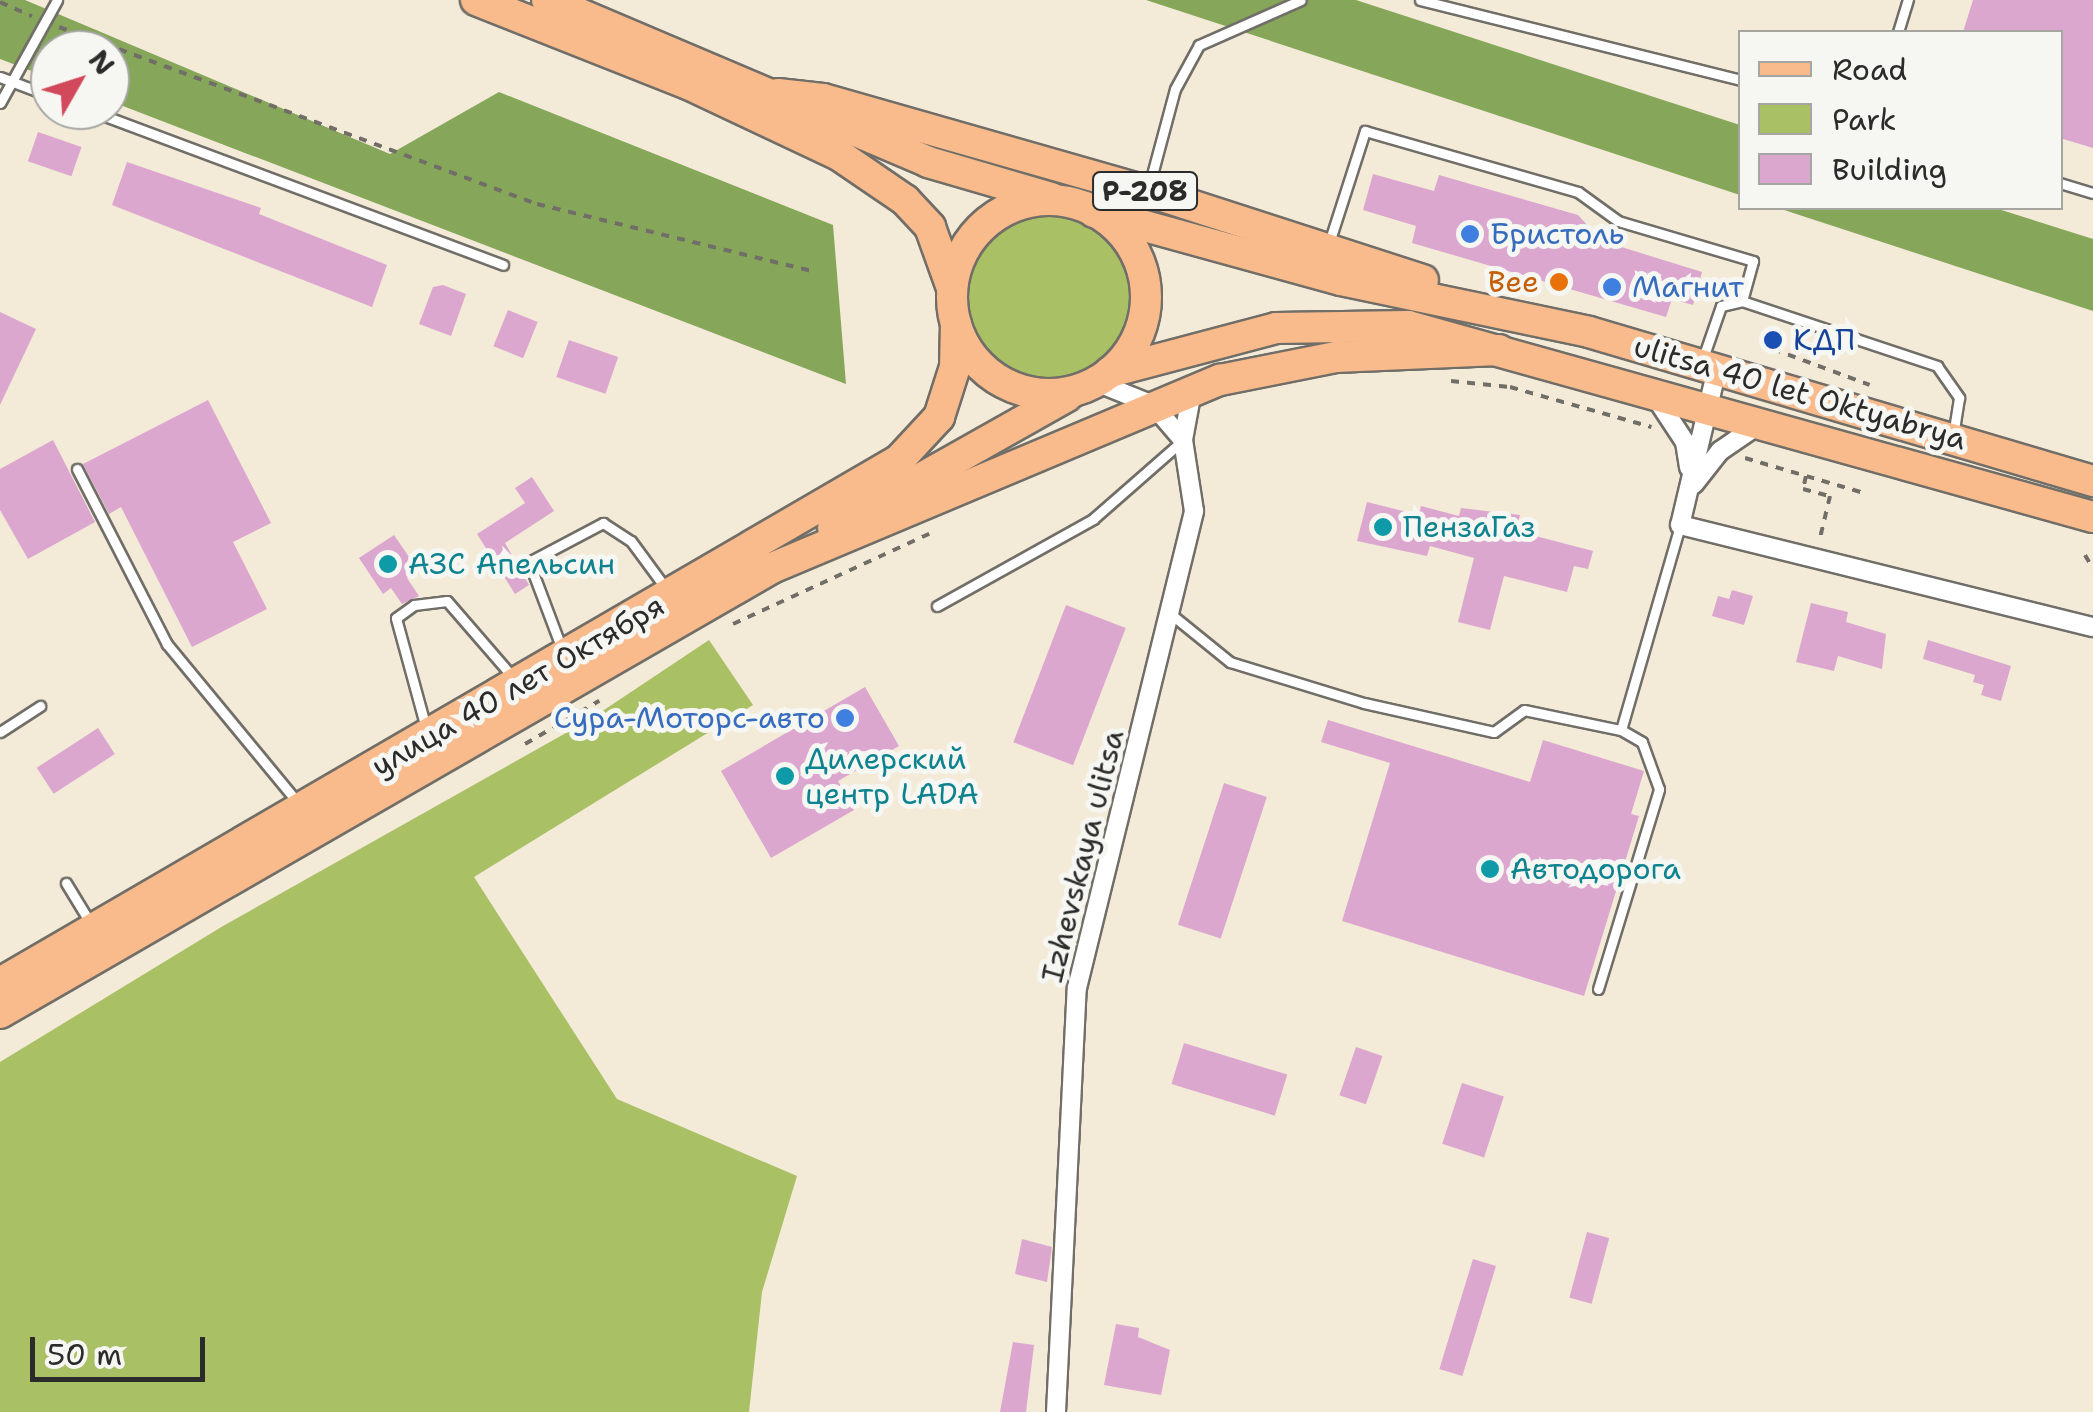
<!DOCTYPE html>
<html>
<head>
<meta charset="utf-8">
<style>
	body { margin:0 }
	#map { position:relative; width:2093px; height:1412px; overflow:hidden; background:#f3ead8; font-family:"Shantell Sans",sans-serif }
	div>[style] { position:absolute }
	[style*='--x'] { left:calc(var(--x)*1px); top:calc(var(--y)*1px); width:calc(var(--w)*1px); rotate:calc(var(--a)*1deg) }
	.green>* { inset:0; background:#a9c065 }
	.round { border-radius:50% }
	.forest>* { inset:0; background:#86a65a }
	.building>* { inset:0; background:#dca7cf; transform-origin:0 0 }
	.path>* { height:4px; margin-top:-2px; transform-origin:0; background:repeating-linear-gradient(90deg,#716e68 0 8px,transparent 0 16px) }
	.roads { filter:drop-shadow(2px 0 #716e68) drop-shadow(-2px 0 #716e68) drop-shadow(0 2px #716e68) drop-shadow(0 -2px #716e68) }
	.lane>* { height:9px; margin:-4.5px; padding:0 4.5px; transform-origin:4.5px; border-radius:4.5px; background:#fff }
	.street>* { height:18px; margin:-9px; padding:0 9px; transform-origin:9px; border-radius:9px; background:#fff }
	.primary>* { height:30px; margin:-15px; padding:0 15px; transform-origin:15px; border-radius:15px; background:#fabb8c }
	.primary>.ring { margin:-15px; padding:0; box-sizing:content-box; background:none; border:30px solid #fabb8c; border-radius:50% }
	.dots>* { width:28px; height:28px; translate:-50% -50%; box-sizing:border-box; border:5px solid #f6f6f2; border-radius:50% }
	span { translate:-50% -50%; white-space:nowrap; text-align:center; line-height:1.15; -webkit-text-stroke:10px #f6f6f2; paint-order:stroke }
	.shield-label span { padding:2px 8px; background:#f6f6f2; border:2px solid; border-radius:8px; -webkit-text-stroke-width:0 }
	.shield-label { font-size:28px; color:#2b2b2b; font-weight:700 }
	.shop-label { font-size:30px; color:#366cbe }
	.left { translate:0 -50%; text-align:left }
	.right { translate:-100% -50%; text-align:right }
	.food-label { font-size:30px; color:#c56008 }
	.transit-label { font-size:30px; color:#164399 }
	.street-label { font-size:30px; color:#2b2b2b }
	.culture-label { font-size:30px; color:#0d838f }
	.legend { position:absolute; left:1738px; top:30px; width:325px; height:180px; box-sizing:border-box; background:#f6f6f2; border:2px solid #a5a5a2; margin:0; padding:12px 18px; list-style:none; font-size:30px; color:#2b2b2b }
	.legend li { display:flex; align-items:center; gap:20px; height:50px }
	.legend b { width:50px; border:2px solid #a5a5a2 }
	.north { position:absolute; left:30px; top:30px; width:100px; height:100px; box-sizing:border-box; background:#f6f6f2; border:2px solid #a5a5a2; border-radius:50%; rotate:51deg; font-size:28px; font-weight:700; line-height:40px; text-align:center; color:#2b2b2b }
	.north::after { content:''; display:block; margin:auto; width:35px; height:45px; background:#d1495b; clip-path:polygon(50% 0,100% 100%,50% 72%,0 100%) }
	.scale { position:absolute; left:30px; top:1337px; width:175px; height:45px; box-sizing:border-box; border:5px solid #2b2b2b; border-top:0; padding-left:12px; font-size:30px; line-height:35px; white-space:nowrap; color:#2b2b2b; -webkit-text-stroke:8px #f6f6f2; paint-order:stroke }
</style>
</head>
<body>
<div id="map">
	<div class="green">
		<i class="round" style="left:966px;top:215px;width:164px;height:164px"></i>
		<i style="clip-path:polygon(709px 640px,753px 705px,474px 877px,617px 1099px,797px 1176px,762px 1292px,749px 1412px,0 1412px,0 1062px,223px 926px,589px 720px)"></i>
	</div>
	<div class="forest">
		<i style="clip-path:polygon(0 0,25px 0,390px 154px,499px 92px,833px 225px,846px 384px,110px 101px,110px 50px,50px 50px,50px 78px,0 59px)"></i>
		<i style="clip-path:polygon(1146px 0,1356px 0,1740px 125px,1740px 195px)"></i>
		<i style="clip-path:polygon(1778px 208px,1995px 208px,2093px 239px,2093px 311px)"></i>
	</div>
	<div class="building">
		<i style="clip-path:polygon(1973px 0,2093px 0,2093px 148px,2060px 138px,2060px 32px,1963px 32px)"></i>
		<i style="left:38px;top:132px;width:46px;height:31px;rotate:19deg"></i>
		<i style="clip-path:polygon(127px 162px,261px 208px,259px 214px,387px 265px,372px 307px,112px 205px)"></i>
		<i style="clip-path:polygon(1373px 174px,1434px 191px,1439px 175px,1578px 215px,1602px 241px,1702px 272px,1693px 305px,1672px 299px,1666px 317px,1412px 243px,1416px 226px,1363px 210px)"></i>
		<i style="clip-path:polygon(443px 285px,466px 294px,451px 336px,419px 324px,433px 287px)"></i>
		<i style="left:508px;top:310px;width:32px;height:39px;rotate:22deg"></i>
		<i style="clip-path:polygon(0 312px,36px 329px,0 405px)"></i>
		<i style="left:569px;top:340px;width:52px;height:39px;rotate:19deg"></i>
		<i style="clip-path:polygon(208px 400px,271px 523px,233px 542px,267px 609px,192px 647px,121px 507px,109px 514px,83px 464px)"></i>
		<i style="clip-path:polygon(53px 440px,95px 522px,28px 559px,0 510px,0 469px)"></i>
		<i style="clip-path:polygon(532px 477px,554px 511px,505px 543px,529px 585px,515px 594px,477px 534px,525px 503px,515px 488px)"></i>
		<i style="clip-path:polygon(1367px 502px,1419px 515px,1421px 506px,1459px 516px,1461px 508px,1520px 515px,1516px 531px,1593px 551px,1588px 569px,1574px 566px,1567px 592px,1504px 576px,1490px 630px,1458px 622px,1474px 558px,1430px 546px,1427px 556px,1357px 541px)"></i>
		<i style="clip-path:polygon(394px 535px,418px 570px,407px 578px,419px 596px,402px 604px,391px 588px,383px 594px,359px 558px)"></i>
		<i style="clip-path:polygon(1732px 590px,1753px 596px,1744px 625px,1712px 616px,1718px 596px,1729px 599px)"></i>
		<i style="clip-path:polygon(1811px 603px,1848px 612px,1846px 622px,1886px 634px,1882px 669px,1838px 656px,1834px 671px,1796px 662px)"></i>
		<i style="left:1066px;top:605px;width:64px;height:147px;rotate:21deg"></i>
		<i style="clip-path:polygon(1928px 640px,2011px 666px,2001px 701px,1981px 695px,1984px 685px,1973px 682px,1975px 675px,1923px 659px)"></i>
		<i style="clip-path:polygon(865px 687px,899px 746px,838px 781px,854px 810px,771px 858px,721px 771px)"></i>
		<i style="clip-path:polygon(1328px 720px,1530px 782px,1543px 740px,1644px 771px,1631px 814px,1639px 816px,1584px 996px,1342px 921px,1390px 763px,1321px 742px)"></i>
		<i style="left:98px;top:728px;width:31px;height:73px;rotate:57deg"></i>
		<i style="left:1224px;top:783px;width:45px;height:149px;rotate:18deg"></i>
		<i style="left:1184px;top:1043px;width:108px;height:43px;rotate:17deg"></i>
		<i style="left:1356px;top:1047px;width:28px;height:51px;rotate:19deg"></i>
		<i style="left:1462px;top:1083px;width:44px;height:64px;rotate:18deg"></i>
		<i style="left:1587px;top:1232px;width:23px;height:68px;rotate:15deg"></i>
		<i style="clip-path:polygon(1022px 1239px,1052px 1247px,1047px 1282px,1015px 1274px)"></i>
		<i style="left:1473px;top:1259px;width:24px;height:115px;rotate:17deg"></i>
		<i style="clip-path:polygon(1116px 1324px,1139px 1328px,1138px 1337px,1170px 1350px,1161px 1395px,1104px 1385px)"></i>
		<i style="clip-path:polygon(1013px 1342px,1034px 1345px,1026px 1412px,1000px 1412px)"></i>
	</div>
	<div class="path">
		<i style="--x:0;--y:2;--w:35;--a:24"></i>
		<i style="--x:59;--y:27;--w:510;--a:20.32"></i>
		<i style="--x:537;--y:204;--w:286;--a:13.7"></i>
		<i style="--x:1773;--y:349;--w:103;--a:20.4"></i>
		<i style="--x:1451;--y:381;--w:59;--a:5.8"></i>
		<i style="--x:1510;--y:387;--w:147;--a:15.8"></i>
		<i style="--x:1745;--y:458;--w:124;--a:16.4"></i>
		<i style="--x:1806;--y:476;--w:13;--a:103"></i>
		<i style="--x:1803;--y:489;--w:28;--a:15"></i>
		<i style="--x:1830;--y:496;--w:43;--a:103.4"></i>
		<i style="--x:2085;--y:555;--w:16;--a:60"></i>
		<i style="--x:733;--y:624;--w:216;--a:-24.7"></i>
		<i style="--x:525;--y:744;--w:86;--a:-30.2"></i>
	</div>
	<div class="roads">
		<div class="lane">
			<i style="--x:1420;--y:0;--w:330;--a:14"></i>
			<i style="--x:1898;--y:32;--w:34;--a:-73"></i>
			<i style="--x:0;--y:77;--w:53;--a:20.8"></i>
			<i style="--x:0;--y:103;--w:118;--a:-61"></i>
			<i style="--x:89;--y:110;--w:442;--a:20.5"></i>
			<i style="--x:2060;--y:183;--w:34;--a:17"></i>
			<i style="--x:1149;--y:186;--w:100;--a:-75"></i>
			<i style="--x:1175;--y:89;--w:50;--a:-61.4"></i>
			<i style="--x:1199;--y:45;--w:111;--a:-23.8"></i>
			<i style="--x:1328;--y:246;--w:121;--a:-72.2"></i>
			<i style="--x:1365;--y:131;--w:222;--a:16"></i>
			<i style="--x:1578;--y:192;--w:49;--a:35.9"></i>
			<i style="--x:1618;--y:221;--w:141;--a:16.5"></i>
			<i style="--x:1753;--y:261;--w:41;--a:105.4"></i>
			<i style="--x:1742;--y:301;--w:206;--a:18.4"></i>
			<i style="--x:1937;--y:366;--w:39;--a:55"></i>
			<i style="--x:1959;--y:398;--w:36;--a:99"></i>
			<i style="--x:1703;--y:358;--w:55;--a:-70.9"></i>
			<i style="--x:1721;--y:306;--w:22;--a:-13"></i>
			<i style="--x:77;--y:469;--w:197;--a:62.8"></i>
			<i style="--x:167;--y:644;--w:206;--a:50.5"></i>
			<i style="--x:937;--y:606;--w:179;--a:-29.1"></i>
			<i style="--x:1093;--y:519;--w:117;--a:-41.2"></i>
			<i style="--x:1172;--y:615;--w:75;--a:39"></i>
			<i style="--x:1230;--y:662;--w:140;--a:17"></i>
			<i style="--x:1364;--y:703;--w:133;--a:12.6"></i>
			<i style="--x:1494;--y:732;--w:37;--a:-36"></i>
			<i style="--x:1524;--y:710;--w:99;--a:11.7"></i>
			<i style="--x:1621;--y:730;--w:212;--a:-73.9"></i>
			<i style="--x:563;--y:652;--w:96;--a:-110.7"></i>
			<i style="--x:529;--y:562;--w:84;--a:-27.8"></i>
			<i style="--x:603;--y:523;--w:33;--a:33"></i>
			<i style="--x:631;--y:541;--w:61;--a:53.7"></i>
			<i style="--x:426;--y:728;--w:114;--a:-105.3"></i>
			<i style="--x:396;--y:618;--w:22;--a:-36"></i>
			<i style="--x:414;--y:605;--w:33;--a:-7"></i>
			<i style="--x:447;--y:601;--w:99;--a:49.1"></i>
			<i style="--x:0;--y:732;--w:48;--a:-33"></i>
			<i style="--x:66;--y:883;--w:48;--a:58.6"></i>
			<i style="--x:1598;--y:989;--w:209;--a:-73"></i>
			<i style="--x:1659;--y:789;--w:50;--a:-109.9"></i>
			<i style="--x:1642;--y:742;--w:24;--a:-150"></i>
		</div>
		<div class="street">
			<i style="--x:1717;--y:369;--w:160;--a:103.3"></i>
			<i style="--x:1680;--y:525;--w:425;--a:13.9"></i>
			<i style="--x:1096;--y:382;--w:61;--a:22"></i>
			<i style="--x:1153;--y:405;--w:46;--a:49.4"></i>
			<i style="--x:1656;--y:398;--w:53;--a:56.6"></i>
			<i style="--x:1685;--y:442;--w:26;--a:81"></i>
			<i style="--x:1694;--y:484;--w:42;--a:-51.8"></i>
			<i style="--x:1720;--y:451;--w:46;--a:-34.4"></i>
			<i style="--x:1056;--y:1412;--w:425;--a:-87.2"></i>
			<i style="--x:1077;--y:988;--w:491;--a:-76.2"></i>
			<i style="--x:1194;--y:511;--w:72;--a:-98.8"></i>
			<i style="--x:1183;--y:440;--w:50;--a:-79.6"></i>
		</div>
		<div class="primary">
			<i style="--x:476;--y:0;--w:228;--a:21.6"></i>
			<i style="--x:688;--y:84;--w:167;--a:25.2"></i>
			<i style="--x:839;--y:155;--w:80;--a:34.3"></i>
			<i style="--x:905;--y:200;--w:37;--a:47"></i>
			<i style="--x:930;--y:227;--w:65;--a:70.2"></i>
			<i style="--x:547;--y:0;--w:414;--a:23"></i>
			<i style="--x:928;--y:162;--w:128;--a:16.3"></i>
			<i style="--x:778;--y:94;--w:45;--a:6.3"></i>
			<i style="--x:823;--y:99;--w:337;--a:15.9"></i>
			<i style="--x:1147;--y:191;--w:290;--a:17.9"></i>
			<i class="ring" style="left:952px;top:200px;width:164px;height:164px"></i>
			<i style="--x:1094;--y:212;--w:256;--a:15.4"></i>
			<i style="--x:1341;--y:280;--w:253;--a:11.8"></i>
			<i style="--x:1589;--y:332;--w:526;--a:16.47"></i>
			<i style="--x:1110;--y:372;--w:172;--a:-14.8"></i>
			<i style="--x:1276;--y:328;--w:132;--a:-0.9"></i>
			<i style="--x:1408;--y:326;--w:711;--a:15.58"></i>
			<i style="--x:833;--y:528;--w:269;--a:-29.4"></i>
			<i style="--x:0;--y:983;--w:1040;--a:-30.19"></i>
			<i style="--x:899;--y:460;--w:59;--a:-47.1"></i>
			<i style="--x:939;--y:417;--w:52;--a:-72.3"></i>
			<i style="--x:955;--y:367;--w:43;--a:-88.7"></i>
			<i style="--x:0;--y:1013;--w:891;--a:-29.96"></i>
			<i style="--x:772;--y:568;--w:486;--a:-22.8"></i>
			<i style="--x:1220;--y:380;--w:118;--a:-11.2"></i>
			<i style="--x:1336;--y:357;--w:163;--a:-2.5"></i>
		</div>
	</div>
	<div class="dots">
		<i style="left:1470px;top:234px;background:#3f7fe0"></i>
		<i style="left:1559px;top:282px;background:#e8710a"></i>
		<i style="left:1612px;top:287px;background:#3f7fe0"></i>
		<i style="left:1773px;top:340px;background:#1a4fb4"></i>
		<i style="left:1383px;top:527px;background:#0f9aa8"></i>
		<i style="left:388px;top:564px;background:#0f9aa8"></i>
		<i style="left:845px;top:718px;background:#3f7fe0"></i>
		<i style="left:785px;top:776px;background:#0f9aa8"></i>
		<i style="left:1490px;top:869px;background:#0f9aa8"></i>
	</div>
	<div class="shield-label">
		<span style="left:1145px;top:191px">Р-208</span>
	</div>
	<div class="shop-label">
		<span class="left" style="left:1490px;top:234px">Бристоль</span>
		<span class="left" style="left:1632px;top:287px">Магнит</span>
		<span class="right" style="left:825px;top:718px">Сура-Моторс-авто</span>
	</div>
	<div class="food-label">
		<span class="right" style="left:1539px;top:282px">Bee</span>
	</div>
	<div class="transit-label">
		<span class="left" style="left:1793px;top:340px">КДП</span>
	</div>
	<div class="street-label">
		<span style="left:1800px;top:393px;rotate:16deg">ulitsa 40 let Oktyabrya</span>
		<span style="left:518px;top:686px;rotate:-30deg">улица 40 лет Октября</span>
		<span style="left:1083px;top:856px;rotate:-76deg">Izhevskaya ulitsa</span>
	</div>
	<div class="culture-label">
		<span class="left" style="left:1403px;top:527px">ПензаГаз</span>
		<span class="left" style="left:408px;top:564px">АЗС Апельсин</span>
		<span class="left" style="left:805px;top:776px">Дилерский<br>центр LADA</span>
		<span class="left" style="left:1510px;top:869px">Автодорога</span>
	</div>
	<ul class="legend">
	<li><b style="height:12px;background:#fabb8c"></b>Road</li>
	<li><b style="height:28px;background:#a9c065"></b>Park</li>
	<li><b style="height:28px;background:#dca7cf"></b>Building</li>
	</ul>
	<div class="north">N</div>
	<div class="scale">50 m</div>
</div>
</body>
</html>
